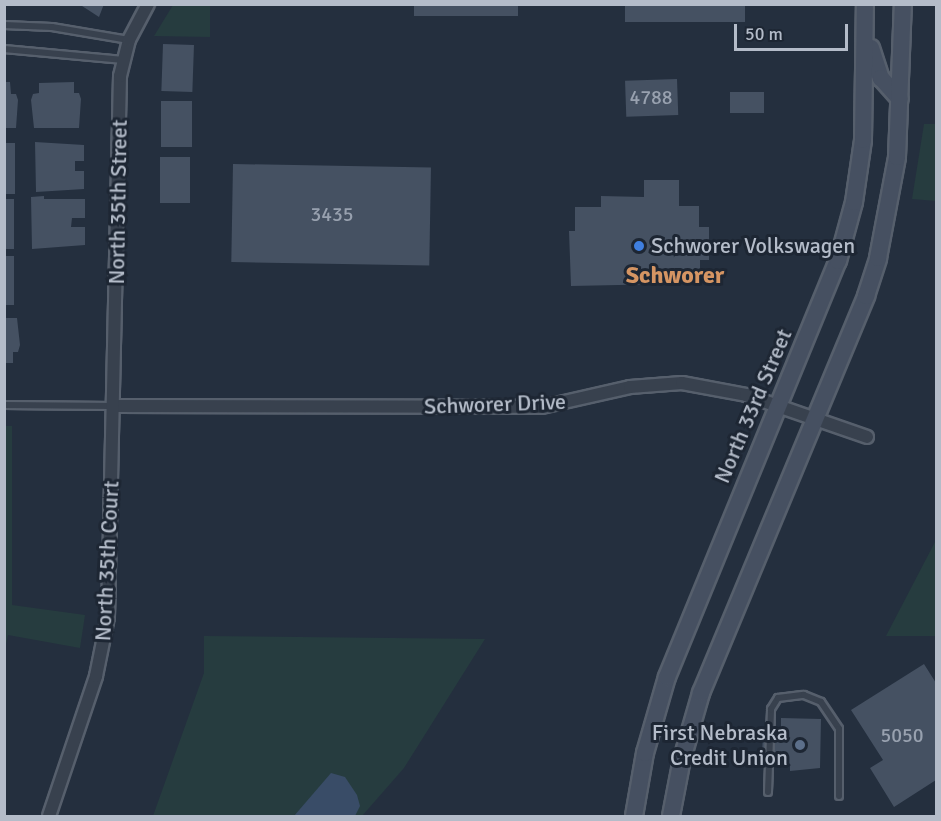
<!DOCTYPE html>
<html>
<head>
<meta charset="utf-8">
<style>
	body { margin:0 }
	#map { position:relative; width:941px; height:821px; overflow:hidden; background:#242f3e; font-family:Signika,sans-serif }
	div>[style] { position:absolute }
	[style*='--x'] { left:calc(var(--x)*1px); top:calc(var(--y)*1px); width:calc(var(--w)*1px); rotate:calc(var(--a)*1deg) }
	.green>* { inset:0; background:#263c3f }
	.water>* { inset:0; background:#394c67 }
	.building>* { inset:0; background:#455162; transform-origin:0 0 }
	.roads { filter:drop-shadow(2px 0 #565f6c) drop-shadow(-2px 0 #565f6c) drop-shadow(0 2px #565f6c) drop-shadow(0 -2px #565f6c) }
	.lane>* { height:6px; margin:-3px; padding:0 3px; transform-origin:3px; border-radius:3px; background:#38414e }
	.street>* { height:12px; margin:-6px; padding:0 6px; transform-origin:6px; border-radius:6px; background:#38414e }
	.secondary>* { height:16px; margin:-8px; padding:0 8px; transform-origin:8px; border-radius:8px; background:#465061 }
	.dots>* { width:16px; height:16px; translate:-50% -50%; box-sizing:border-box; border:3px solid #1d2633; border-radius:50% }
	span { translate:-50% -50%; white-space:nowrap; text-align:center; line-height:1.15; -webkit-text-stroke:6px #1d2633; paint-order:stroke }
	.number-label { font-size:20px; color:#98a1af }
	.number-label span { -webkit-text-stroke-width:0 }
	.street-label { font-size:22px; color:#b4bcc9 }
	.poi-label { font-size:22px; color:#b4bcc9 }
	.left { translate:0 -50%; text-align:left }
	.right { translate:-100% -50%; text-align:right }
	.neighbourhood-label { font-size:24px; color:#d59563; font-weight:700 }
	.frame { position:absolute; inset:0; border:6px solid #b4bcc9; pointer-events:none }
	.scale { position:absolute; left:734px; top:24px; width:114px; height:27px; box-sizing:border-box; border:3px solid #b4bcc9; border-top:0; padding-left:8px; font-size:18px; line-height:21px; white-space:nowrap; color:#b4bcc9; -webkit-text-stroke:4px #1d2633; paint-order:stroke }
</style>
</head>
<body>
<div id="map">
	<div class="green">
		<i style="clip-path:polygon(173px 5px,210px 5px,210px 37px,154px 36px)"></i>
		<i style="clip-path:polygon(924px 124px,936px 124px,936px 201px,912px 199px)"></i>
		<i style="clip-path:polygon(5px 426px,12px 426px,12px 605px,85px 615px,80px 648px,8px 635px,5px 649px)"></i>
		<i style="clip-path:polygon(936px 540px,936px 636px,886px 636px)"></i>
		<i style="clip-path:polygon(204px 636px,485px 639px,404px 768px,362px 816px,153px 816px,204px 673px)"></i>
	</div>
	<div class="water">
		<i style="clip-path:polygon(331px 773px,345px 777px,357px 795px,360px 806px,355px 816px,294px 816px)"></i>
	</div>
	<div class="building">
		<i style="clip-path:polygon(79px 4px,104px 4px,99px 17px)"></i>
		<i style="left:414px;top:4px;width:104px;height:12px"></i>
		<i style="left:625px;top:4px;width:120px;height:18px"></i>
		<i style="left:163px;top:44px;width:31px;height:47px;rotate:2deg"></i>
		<i style="left:677px;top:79px;width:36px;height:52px;rotate:88deg"></i>
		<i style="clip-path:polygon(4px 82px,10px 82px,11px 94px,16px 94px,18px 100px,16px 128px,4px 128px)"></i>
		<i style="clip-path:polygon(74px 82px,74px 93px,79px 93px,81px 99px,79px 128px,34px 128px,31px 100px,33px 94px,39px 93px,39px 83px)"></i>
		<i style="left:764px;top:92px;width:21px;height:34px;rotate:90deg"></i>
		<i style="left:161px;top:101px;width:31px;height:46px"></i>
		<i style="clip-path:polygon(35px 142px,84px 145px,84px 161px,75px 161px,75px 171px,84px 171px,84px 189px,36px 192px)"></i>
		<i style="left:4px;top:143px;width:11px;height:51px"></i>
		<i style="left:160px;top:157px;width:30px;height:46px"></i>
		<i style="left:233px;top:164px;width:198px;height:98px;rotate:1deg"></i>
		<i style="clip-path:polygon(644px 180px,679px 180px,679px 206px,699px 206px,699px 227px,709px 227px,709px 260px,700px 260px,700px 270px,667px 270px,666px 284px,571px 286px,569px 231px,575px 231px,575px 207px,601px 207px,601px 196px,644px 197px)"></i>
		<i style="clip-path:polygon(44px 196px,44px 199px,85px 199px,85px 218px,72px 218px,71px 227px,85px 227px,85px 245px,32px 249px,31px 197px)"></i>
		<i style="left:4px;top:199px;width:10px;height:50px"></i>
		<i style="left:4px;top:256px;width:10px;height:49px"></i>
		<i style="clip-path:polygon(4px 318px,17px 318px,20px 345px,18px 352px,13px 352px,13px 363px,4px 363px)"></i>
		<i style="clip-path:polygon(924px 664px,936px 683px,936px 780px,894px 807px,870px 768px,883px 760px,851px 710px)"></i>
		<i style="clip-path:polygon(781px 718px,821px 719px,820px 768px,790px 771px,790px 766px,779px 765px,780px 757px,762px 756px,763px 732px,781px 732px)"></i>
	</div>
	<div class="roads">
		<div class="lane">
			<i style="--x:4;--y:25;--w:48;--a:2.4"></i>
			<i style="--x:52;--y:27;--w:78;--a:9.6"></i>
			<i style="--x:4;--y:49;--w:120;--a:5.3"></i>
			<i style="--x:4;--y:405;--w:109;--a:0.5"></i>
			<i style="--x:768;--y:792;--w:83;--a:-87.9"></i>
			<i style="--x:771;--y:709;--w:13;--a:-58"></i>
			<i style="--x:778;--y:698;--w:26;--a:-7"></i>
			<i style="--x:804;--y:695;--w:18;--a:22"></i>
			<i style="--x:821;--y:702;--w:32;--a:56"></i>
			<i style="--x:839;--y:729;--w:67;--a:90"></i>
		</div>
		<div class="street">
			<i style="--x:113;--y:406;--w:429;--a:0.1"></i>
			<i style="--x:542;--y:407;--w:90;--a:-12.8"></i>
			<i style="--x:630;--y:387;--w:52;--a:-4.4"></i>
			<i style="--x:682;--y:383;--w:65;--a:10.6"></i>
			<i style="--x:746;--y:395;--w:128;--a:19.1"></i>
			<i style="--x:49;--y:816;--w:148;--a:-71.4"></i>
			<i style="--x:96;--y:676;--w:60;--a:-78.5"></i>
			<i style="--x:108;--y:617;--w:541;--a:-88.73"></i>
			<i style="--x:120;--y:76;--w:37;--a:-76"></i>
			<i style="--x:129;--y:40;--w:41;--a:-62.2"></i>
		</div>
		<div class="secondary">
			<i style="--x:871;--y:48;--w:32;--a:72"></i>
			<i style="--x:881;--y:78;--w:28;--a:48"></i>
			<i style="--x:634;--y:816;--w:64;--a:-80.1"></i>
			<i style="--x:645;--y:753;--w:79;--a:-73.9"></i>
			<i style="--x:667;--y:677;--w:450;--a:-67.7"></i>
			<i style="--x:838;--y:261;--w:61;--a:-74.8"></i>
			<i style="--x:854;--y:202;--w:63;--a:-81.7"></i>
			<i style="--x:863;--y:140;--w:136;--a:-89.2"></i>
			<i style="--x:671;--y:816;--w:58;--a:-79.1"></i>
			<i style="--x:682;--y:759;--w:69;--a:-73.9"></i>
			<i style="--x:701;--y:693;--w:430;--a:-67.4"></i>
			<i style="--x:866;--y:296;--w:40;--a:-72"></i>
			<i style="--x:878;--y:258;--w:103;--a:-79.3"></i>
			<i style="--x:897;--y:157;--w:153;--a:-87.8"></i>
		</div>
	</div>
	<div class="dots">
		<i style="left:639px;top:246px;background:#3f7fe0"></i>
		<i style="left:800px;top:745px;background:#5c6f8a"></i>
	</div>
	<div class="number-label">
		<span style="left:651px;top:97px">4788</span>
		<span style="left:332px;top:214px">3435</span>
		<span style="left:902px;top:735px">5050</span>
	</div>
	<div class="street-label">
		<span style="left:118px;top:202px;rotate:-89deg">North 35th Street</span>
		<span style="left:495px;top:404px;rotate:-2deg">Schworer Drive</span>
		<span style="left:753px;top:406px;rotate:-67deg">North 33rd Street</span>
		<span style="left:107px;top:561px;rotate:-87deg">North 35th Court</span>
	</div>
	<div class="poi-label">
		<span class="left" style="left:651px;top:246px">Schworer Volkswagen</span>
		<span class="right" style="left:788px;top:745px">First Nebraska<br>Credit Union</span>
	</div>
	<div class="neighbourhood-label">
		<span style="left:675px;top:276px">Schworer</span>
	</div>
	<div class="frame"></div>
	<div class="scale">50 m</div>
</div>
</body>
</html>
